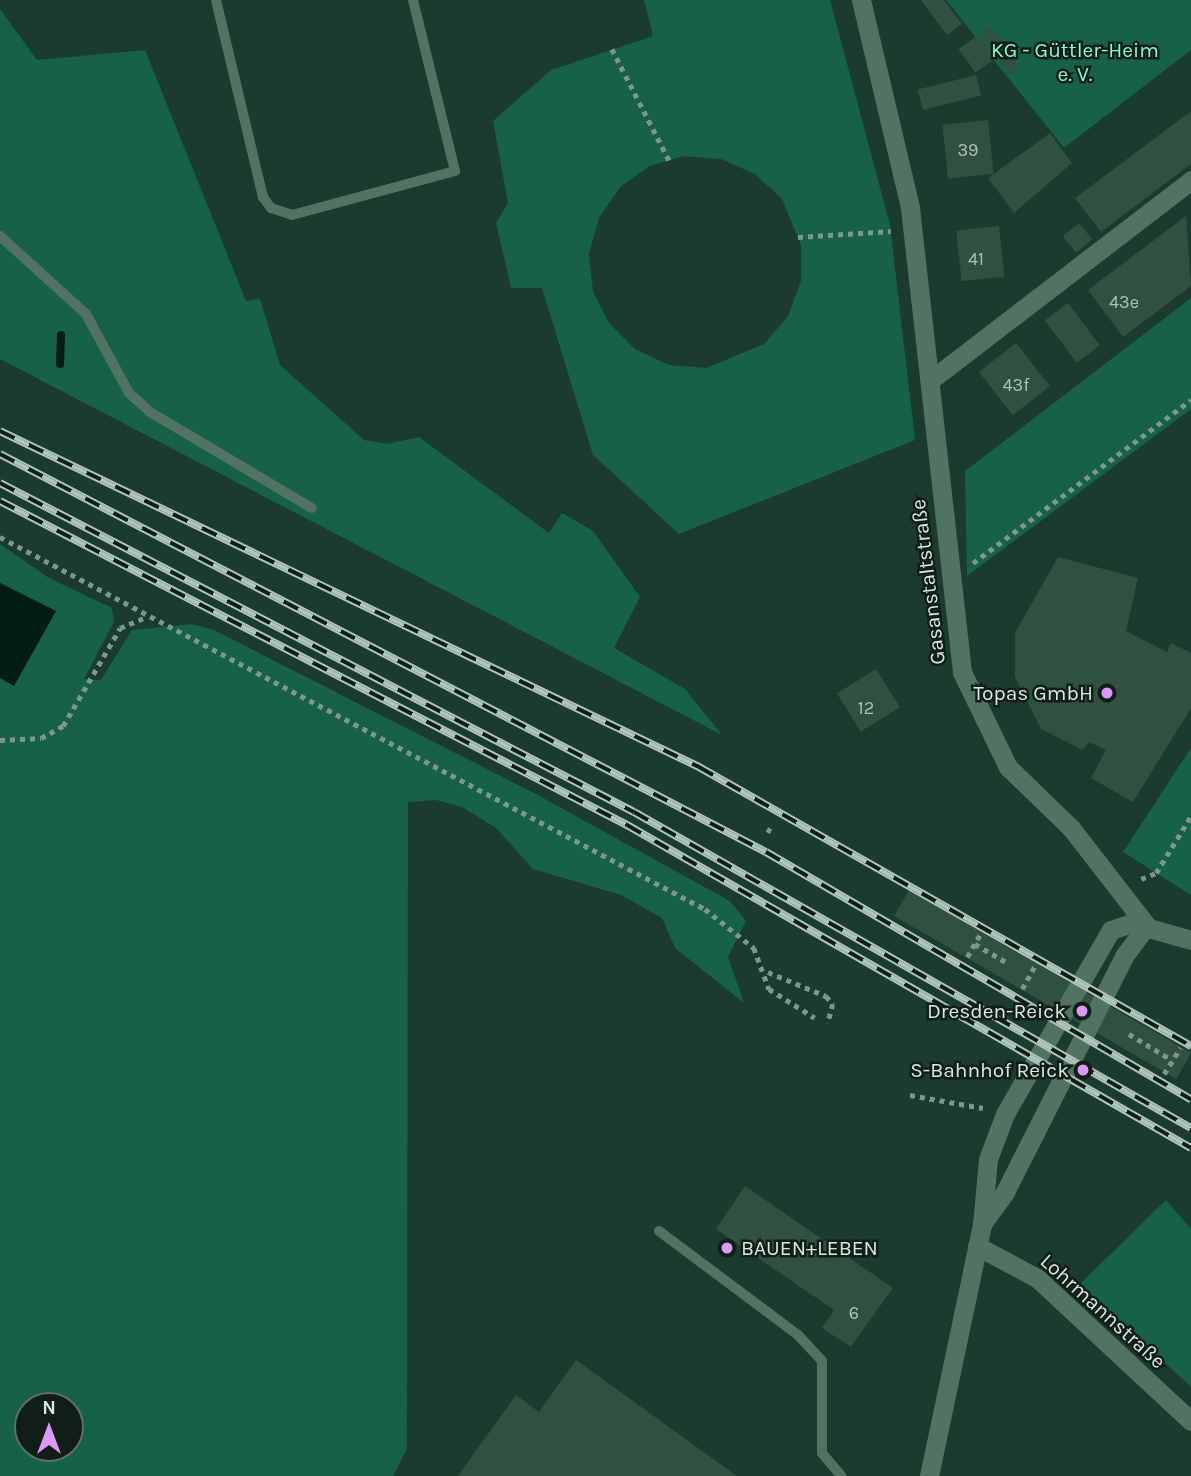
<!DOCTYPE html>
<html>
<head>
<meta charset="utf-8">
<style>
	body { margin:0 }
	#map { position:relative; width:1191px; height:1476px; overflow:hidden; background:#1a3b2e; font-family:Karla,sans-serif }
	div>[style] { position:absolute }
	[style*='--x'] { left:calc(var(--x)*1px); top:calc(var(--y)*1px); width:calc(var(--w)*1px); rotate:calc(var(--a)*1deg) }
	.green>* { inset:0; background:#166148 }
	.water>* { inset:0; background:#041d13 }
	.stream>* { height:8px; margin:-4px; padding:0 4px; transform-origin:4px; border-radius:4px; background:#041d13 }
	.building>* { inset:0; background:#305042; transform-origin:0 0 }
	.path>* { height:4.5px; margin-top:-2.25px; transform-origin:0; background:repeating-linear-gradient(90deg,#7e978c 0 5px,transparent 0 10px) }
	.service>* { height:10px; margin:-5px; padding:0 5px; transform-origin:5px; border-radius:5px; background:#527364 }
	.minor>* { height:19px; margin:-9.5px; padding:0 9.5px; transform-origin:9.5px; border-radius:9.5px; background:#527364 }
	.tertiary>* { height:19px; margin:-9.5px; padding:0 9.5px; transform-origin:9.5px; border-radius:9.5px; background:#527364 }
	.rail>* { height:8px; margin-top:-4px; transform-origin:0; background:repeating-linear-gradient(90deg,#111e18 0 16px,#afc4ba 0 32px); box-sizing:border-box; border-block:2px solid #afc4ba }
	.dots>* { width:19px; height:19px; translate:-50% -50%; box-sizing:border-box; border:4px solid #111e18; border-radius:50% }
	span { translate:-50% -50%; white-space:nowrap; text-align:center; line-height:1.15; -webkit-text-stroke:5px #111e18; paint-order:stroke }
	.number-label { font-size:18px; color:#adc3b8 }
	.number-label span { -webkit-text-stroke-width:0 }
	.park-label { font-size:21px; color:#88facc }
	.street-label { font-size:21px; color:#d7e9e0 }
	.poi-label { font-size:21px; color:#d7e9e0 }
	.right { translate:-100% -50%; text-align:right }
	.left { translate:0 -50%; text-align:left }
	.north { position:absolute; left:14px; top:1392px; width:70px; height:70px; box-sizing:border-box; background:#111e18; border:2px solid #606f68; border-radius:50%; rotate:0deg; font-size:19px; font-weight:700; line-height:28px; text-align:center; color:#d7e9e0 }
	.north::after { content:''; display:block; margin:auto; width:24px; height:32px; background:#db99f5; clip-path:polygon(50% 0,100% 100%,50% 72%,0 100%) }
</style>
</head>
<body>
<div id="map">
	<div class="green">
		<i style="clip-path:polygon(evenodd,644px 0,830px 0,890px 225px,915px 440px,679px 534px,593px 455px,542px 288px,511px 288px,496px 223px,508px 203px,493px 121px,551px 70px,653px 36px,644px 0,684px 156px,721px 159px,755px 174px,782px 199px,801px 245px,801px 281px,788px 316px,764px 344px,706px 368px,669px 365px,635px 349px,609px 323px,593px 291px,589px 254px,599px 218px,620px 187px,650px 166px,684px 156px)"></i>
		<i style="clip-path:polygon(946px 0,1191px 0,1191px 50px,1064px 148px)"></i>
		<i style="clip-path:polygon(0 9px,37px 60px,145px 50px,246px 301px,260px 299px,280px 365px,364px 440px,387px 444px,419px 437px,549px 533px,562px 513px,593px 531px,640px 597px,614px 648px,685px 689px,722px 735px,0 359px)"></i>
		<i style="clip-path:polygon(1191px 298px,1191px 409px,967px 576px,965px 471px)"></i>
		<i style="clip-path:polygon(evenodd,0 544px,49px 578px,112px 608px,114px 622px,84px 679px,101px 680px,132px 630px,192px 624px,214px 630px,534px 793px,730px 901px,746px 921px,728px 957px,744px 1003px,675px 948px,662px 918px,621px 895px,533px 869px,496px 828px,462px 807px,436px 800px,408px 802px,407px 1449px,393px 1476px,0 1476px,0 544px,28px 1406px,70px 1406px,70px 1448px,28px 1448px,28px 1406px)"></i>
		<i style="clip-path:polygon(1191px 748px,1191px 895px,1123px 852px)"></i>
		<i style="clip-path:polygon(1166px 1200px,1191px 1229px,1191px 1387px,1080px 1284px)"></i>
	</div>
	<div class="water">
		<i style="clip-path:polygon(0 583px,56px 611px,14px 686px,0 678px)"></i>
	</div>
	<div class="stream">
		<i style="--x:60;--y:364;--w:29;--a:-88"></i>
	</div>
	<div class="building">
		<i style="clip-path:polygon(921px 0,944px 0,962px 24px,947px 35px)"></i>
		<i style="left:992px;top:27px;width:48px;height:14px;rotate:54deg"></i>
		<i style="left:978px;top:35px;width:29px;height:24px;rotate:54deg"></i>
		<i style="left:976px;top:75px;width:21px;height:60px;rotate:76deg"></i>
		<i style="clip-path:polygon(1191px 111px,1191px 164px,1101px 232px,1075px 198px)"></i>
		<i style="left:988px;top:120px;width:54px;height:46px;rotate:84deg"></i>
		<i style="clip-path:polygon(1050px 133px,1072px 163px,1014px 213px,988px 178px)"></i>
		<i style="clip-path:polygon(1186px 216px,1191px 286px,1123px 337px,1088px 290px)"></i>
		<i style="left:1079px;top:223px;width:21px;height:21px;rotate:51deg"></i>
		<i style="left:999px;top:226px;width:51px;height:43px;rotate:84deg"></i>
		<i style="left:1068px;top:303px;width:53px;height:29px;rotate:53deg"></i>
		<i style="left:1016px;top:343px;width:55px;height:47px;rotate:52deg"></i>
		<i style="clip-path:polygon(1058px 557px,1138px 578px,1126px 631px,1167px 652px,1171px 643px,1191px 653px,1191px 708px,1133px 802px,1091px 778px,1106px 750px,1089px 742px,1083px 750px,1041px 729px,1015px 677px,1015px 633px)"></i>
		<i style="left:876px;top:669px;width:45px;height:46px;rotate:58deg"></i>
		<i style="left:909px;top:890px;width:326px;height:30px;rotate:30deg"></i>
		<i style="clip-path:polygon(745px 1186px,893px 1288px,851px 1347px,822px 1328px,834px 1310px,716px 1229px)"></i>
		<i style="clip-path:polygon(576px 1360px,737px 1476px,458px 1476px,516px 1395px,539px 1412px)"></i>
	</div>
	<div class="path">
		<i style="--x:612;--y:49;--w:125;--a:62.8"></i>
		<i style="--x:798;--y:237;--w:93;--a:-3.7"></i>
		<i style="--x:0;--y:537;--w:797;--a:27.82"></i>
		<i style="--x:705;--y:909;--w:63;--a:38.5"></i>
		<i style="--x:754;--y:948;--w:44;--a:69.9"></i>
		<i style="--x:769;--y:989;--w:54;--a:32.2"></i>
		<i style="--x:973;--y:563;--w:272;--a:-36.8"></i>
		<i style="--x:0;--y:740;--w:41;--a:-2.8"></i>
		<i style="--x:41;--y:738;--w:25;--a:-29"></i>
		<i style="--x:63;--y:726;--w:113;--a:-59.8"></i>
		<i style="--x:120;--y:628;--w:25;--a:-23"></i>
		<i style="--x:767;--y:829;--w:6;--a:31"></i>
		<i style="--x:1141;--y:879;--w:16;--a:-22"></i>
		<i style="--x:1156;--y:873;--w:67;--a:-58.4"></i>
		<i style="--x:975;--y:944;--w:38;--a:30"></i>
		<i style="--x:967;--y:957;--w:30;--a:-60"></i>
		<i style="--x:768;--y:972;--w:63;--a:22.5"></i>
		<i style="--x:826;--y:996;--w:11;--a:49"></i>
		<i style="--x:833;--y:1004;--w:20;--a:105"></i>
		<i style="--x:1022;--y:989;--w:31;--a:-61"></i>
		<i style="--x:1129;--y:1034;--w:50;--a:31.2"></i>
		<i style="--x:1164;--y:1074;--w:31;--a:-58"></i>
		<i style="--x:910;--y:1095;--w:74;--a:10.1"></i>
	</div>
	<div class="service">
		<i style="--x:216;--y:0;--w:203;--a:76.6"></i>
		<i style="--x:263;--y:197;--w:14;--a:54"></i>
		<i style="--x:271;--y:208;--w:22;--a:18"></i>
		<i style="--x:292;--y:215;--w:169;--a:-15.1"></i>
		<i style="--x:455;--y:171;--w:176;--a:-103.8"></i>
		<i style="--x:0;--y:236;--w:116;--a:42.2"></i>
		<i style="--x:86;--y:314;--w:90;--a:61.4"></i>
		<i style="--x:129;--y:393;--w:28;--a:42"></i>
		<i style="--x:150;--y:412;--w:188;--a:30.7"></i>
		<i style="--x:659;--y:1231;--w:174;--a:36.8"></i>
		<i style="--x:798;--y:1335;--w:35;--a:47"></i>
		<i style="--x:822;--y:1361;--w:92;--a:90"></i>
		<i style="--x:822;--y:1453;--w:30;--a:50"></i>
	</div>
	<div class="minor">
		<i style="--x:861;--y:0;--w:214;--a:76.7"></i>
		<i style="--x:910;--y:208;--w:467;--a:83.6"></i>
		<i style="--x:962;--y:672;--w:106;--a:64.2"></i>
		<i style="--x:1008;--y:767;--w:88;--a:44.1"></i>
		<i style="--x:1071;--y:828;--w:124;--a:52.2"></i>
		<i style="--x:932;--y:379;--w:327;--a:-37.5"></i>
		<i style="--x:977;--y:1246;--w:68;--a:28.1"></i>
		<i style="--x:1037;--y:1278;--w:210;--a:42.9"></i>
	</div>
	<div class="tertiary">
		<i style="--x:982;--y:1224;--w:39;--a:-54"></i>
		<i style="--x:1005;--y:1192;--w:264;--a:-63.2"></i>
		<i style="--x:1124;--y:956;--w:38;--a:-53"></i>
		<i style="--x:929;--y:1476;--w:257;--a:-78.1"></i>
		<i style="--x:982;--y:1225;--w:66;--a:-84.8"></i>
		<i style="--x:988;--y:1159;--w:48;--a:-69.3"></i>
		<i style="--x:1005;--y:1114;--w:212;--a:-60.1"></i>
		<i style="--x:1111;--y:930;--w:21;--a:-19"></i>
		<i style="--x:1131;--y:923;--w:62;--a:15.8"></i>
	</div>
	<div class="rail">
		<i style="--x:0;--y:431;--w:776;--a:25.67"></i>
		<i style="--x:699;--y:767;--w:566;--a:29.56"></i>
		<i style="--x:0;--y:454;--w:863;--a:27.46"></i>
		<i style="--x:766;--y:852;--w:492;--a:30.2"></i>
		<i style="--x:0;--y:483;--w:714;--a:27.43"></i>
		<i style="--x:634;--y:812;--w:640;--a:29.57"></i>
		<i style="--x:0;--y:501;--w:706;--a:27.33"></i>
		<i style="--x:627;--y:825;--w:650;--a:29.8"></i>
	</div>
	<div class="dots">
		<i style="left:1107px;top:693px;background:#db99f5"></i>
		<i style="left:1082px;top:1011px;background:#db99f5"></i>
		<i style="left:1083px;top:1070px;background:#db99f5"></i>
		<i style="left:727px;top:1248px;background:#db99f5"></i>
	</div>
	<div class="number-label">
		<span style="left:968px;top:150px">39</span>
		<span style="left:976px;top:259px">41</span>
		<span style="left:1124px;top:302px">43e</span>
		<span style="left:1016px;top:385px">43f</span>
		<span style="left:866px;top:708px">12</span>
		<span style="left:854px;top:1313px">6</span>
	</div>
	<div class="park-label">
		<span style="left:1075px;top:62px">KG - Güttler-Heim<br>e. V.</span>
	</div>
	<div class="street-label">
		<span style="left:928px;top:582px;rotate:-97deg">Gasanstaltstraße</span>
		<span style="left:1103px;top:1311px;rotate:42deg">Lohrmannstraße</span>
	</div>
	<div class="poi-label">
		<span class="right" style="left:1093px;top:693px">Topas GmbH</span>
		<span class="right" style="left:1066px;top:1011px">Dresden-Reick</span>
		<span class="right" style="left:1069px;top:1070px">S-Bahnhof Reick</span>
		<span class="left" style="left:741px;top:1248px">BAUEN+LEBEN</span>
	</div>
	<div class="north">N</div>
</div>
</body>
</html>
